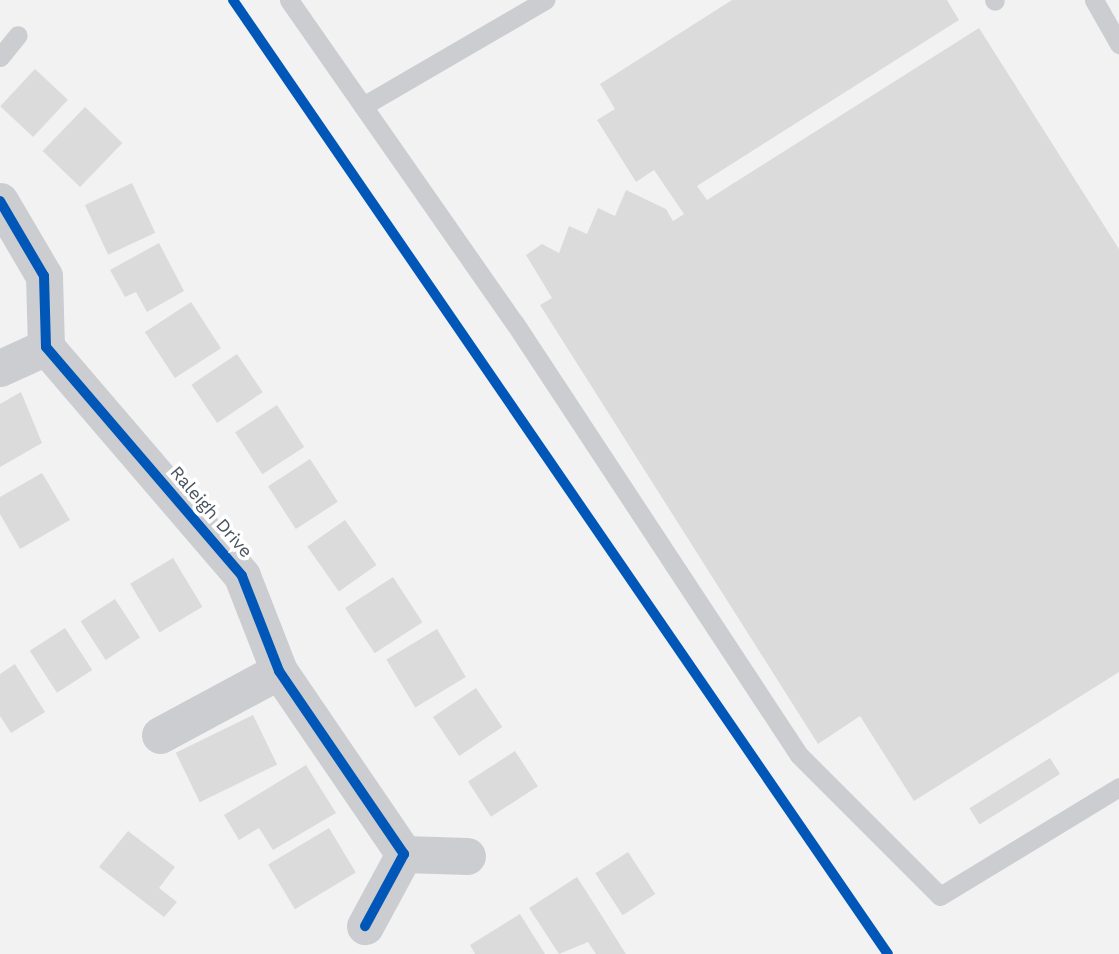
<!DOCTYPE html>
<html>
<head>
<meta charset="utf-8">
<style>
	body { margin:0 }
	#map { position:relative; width:1119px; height:954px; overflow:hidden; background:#f2f2f2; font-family:"Work Sans",sans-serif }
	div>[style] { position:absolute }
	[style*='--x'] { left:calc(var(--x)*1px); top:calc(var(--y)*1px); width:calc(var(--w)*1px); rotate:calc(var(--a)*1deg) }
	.building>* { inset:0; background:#dbdbdc; transform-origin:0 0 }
	.lane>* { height:19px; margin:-9.5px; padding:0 9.5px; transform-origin:9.5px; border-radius:9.5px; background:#cbcdd0 }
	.street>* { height:37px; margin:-18.5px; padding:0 18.5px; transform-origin:18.5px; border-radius:18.5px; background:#cbcdd0 }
	.cycleway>* { height:10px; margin:-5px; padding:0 5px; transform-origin:5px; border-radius:5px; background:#0057b8 }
	span { translate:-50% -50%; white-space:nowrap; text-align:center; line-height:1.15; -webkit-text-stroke:7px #fff; paint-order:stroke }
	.street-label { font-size:18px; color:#49545e }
</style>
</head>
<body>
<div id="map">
	<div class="building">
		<i style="clip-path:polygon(732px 0,947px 0,959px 20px,697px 186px,707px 200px,979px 28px,1119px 249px,1119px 672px,914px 801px,860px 716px,818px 744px,540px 305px,552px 298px,526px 255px,542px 244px,559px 253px,569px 226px,587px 234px,598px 208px,615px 216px,626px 190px,666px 209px,673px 221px,684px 214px,654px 170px,636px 182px,597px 120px,615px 109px,600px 84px)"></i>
		<i style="left:35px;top:69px;width:45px;height:51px;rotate:43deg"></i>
		<i style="left:85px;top:107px;width:52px;height:61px;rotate:44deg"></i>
		<i style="left:132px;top:183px;width:55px;height:52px;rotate:65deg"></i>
		<i style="clip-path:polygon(159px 243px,184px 291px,147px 312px,136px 292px,125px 297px,110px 270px)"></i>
		<i style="left:191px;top:302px;width:55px;height:55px;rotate:57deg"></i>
		<i style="left:237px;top:354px;width:46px;height:55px;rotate:56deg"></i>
		<i style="clip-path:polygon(21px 392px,42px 443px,0 467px,0 404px)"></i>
		<i style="left:277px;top:405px;width:50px;height:50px;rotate:57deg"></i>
		<i style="left:310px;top:459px;width:51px;height:50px;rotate:57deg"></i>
		<i style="clip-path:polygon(42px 473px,70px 520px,20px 549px,0 514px,0 497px)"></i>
		<i style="left:345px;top:520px;width:55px;height:46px;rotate:55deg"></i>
		<i style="left:173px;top:558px;width:57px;height:50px;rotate:59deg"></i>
		<i style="left:393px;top:577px;width:54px;height:57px;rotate:57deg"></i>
		<i style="left:115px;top:599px;width:46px;height:41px;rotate:57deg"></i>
		<i style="left:65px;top:628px;width:50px;height:42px;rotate:57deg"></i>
		<i style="left:437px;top:629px;width:56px;height:59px;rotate:59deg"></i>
		<i style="clip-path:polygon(15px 664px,45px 712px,11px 733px,0 716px,0 674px)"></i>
		<i style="left:476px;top:688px;width:47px;height:52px;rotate:56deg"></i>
		<i style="left:253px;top:715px;width:55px;height:86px;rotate:64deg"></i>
		<i style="left:515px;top:751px;width:42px;height:56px;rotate:57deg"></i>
		<i style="left:1050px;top:758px;width:19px;height:95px;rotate:58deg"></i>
		<i style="clip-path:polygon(306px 765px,336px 813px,273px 850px,259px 828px,239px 840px,224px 815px)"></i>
		<i style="left:329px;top:828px;width:52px;height:71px;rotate:59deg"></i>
		<i style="clip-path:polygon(128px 831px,175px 867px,159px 888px,177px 902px,164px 917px,99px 867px)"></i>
		<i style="left:628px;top:852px;width:50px;height:39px;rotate:57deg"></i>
		<i style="clip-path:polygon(577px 877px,626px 954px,596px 954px,588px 942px,559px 954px,529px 908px)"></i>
		<i style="clip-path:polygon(520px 914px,545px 954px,475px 954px,470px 945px)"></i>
	</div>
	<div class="lane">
		<i style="--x:289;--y:0;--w:393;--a:55.1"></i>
		<i style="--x:514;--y:322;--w:518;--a:56.65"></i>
		<i style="--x:799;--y:755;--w:199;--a:45"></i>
		<i style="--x:940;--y:896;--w:210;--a:-31.3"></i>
		<i style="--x:994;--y:0;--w:1;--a:45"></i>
		<i style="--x:1094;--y:0;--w:51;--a:60.4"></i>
		<i style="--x:0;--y:57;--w:28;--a:-51"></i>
		<i style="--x:363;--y:106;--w:211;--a:-30.2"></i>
	</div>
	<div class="street">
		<i style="--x:0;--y:201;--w:87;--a:59.6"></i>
		<i style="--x:44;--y:276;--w:71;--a:88.4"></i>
		<i style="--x:46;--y:347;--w:301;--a:49.4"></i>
		<i style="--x:242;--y:576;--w:102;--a:68.7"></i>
		<i style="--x:279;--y:671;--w:222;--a:55.7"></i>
		<i style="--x:404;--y:854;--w:82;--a:118.4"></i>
		<i style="--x:0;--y:368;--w:51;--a:-24.5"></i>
		<i style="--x:160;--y:735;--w:135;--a:-28.3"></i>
		<i style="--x:404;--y:854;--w:63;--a:1.8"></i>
	</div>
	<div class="cycleway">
		<i style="--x:233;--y:0;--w:1157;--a:55.53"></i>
		<i style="--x:0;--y:201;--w:87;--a:59.6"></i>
		<i style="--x:44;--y:276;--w:71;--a:88.4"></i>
		<i style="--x:46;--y:347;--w:301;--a:49.4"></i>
		<i style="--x:242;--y:576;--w:102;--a:68.7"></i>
		<i style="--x:279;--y:671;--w:222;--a:55.7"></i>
		<i style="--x:404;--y:854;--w:82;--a:118.4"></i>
	</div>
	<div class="street-label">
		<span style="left:211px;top:512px;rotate:49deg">Raleigh Drive</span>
	</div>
</div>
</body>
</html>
